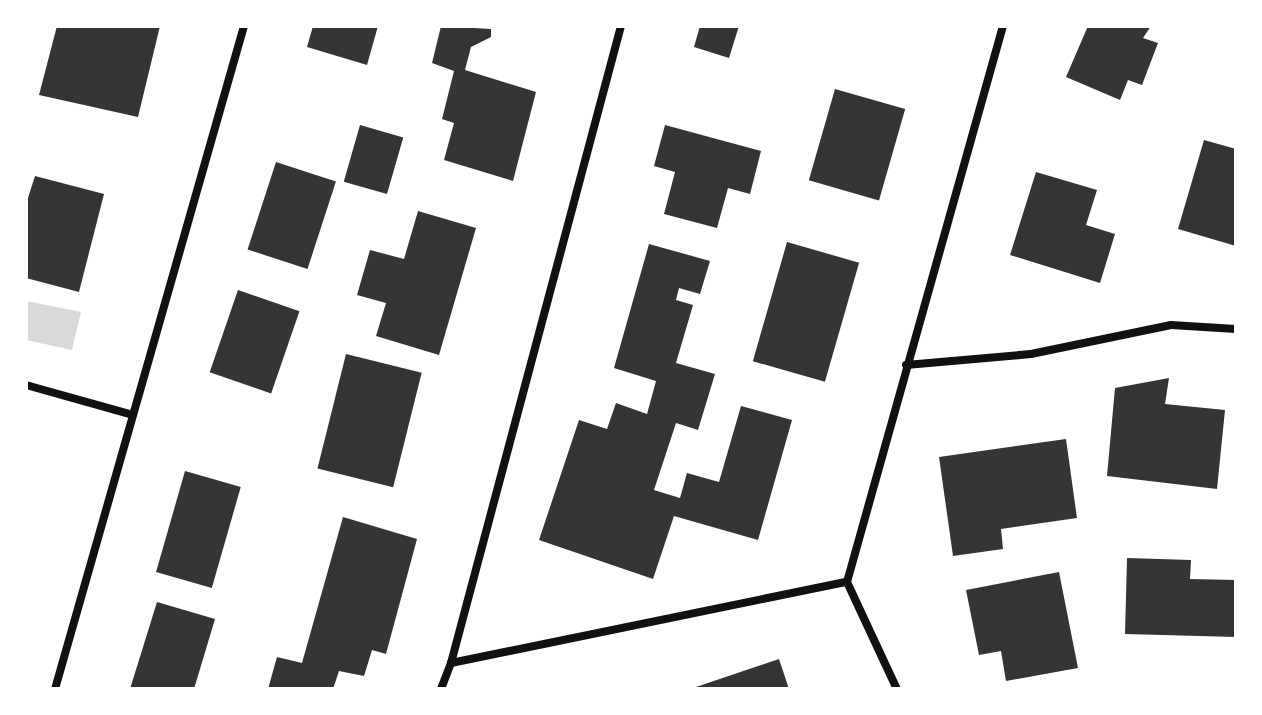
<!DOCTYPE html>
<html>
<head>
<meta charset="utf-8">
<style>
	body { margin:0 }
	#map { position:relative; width:1262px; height:715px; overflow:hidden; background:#fff; font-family:"Work Sans",sans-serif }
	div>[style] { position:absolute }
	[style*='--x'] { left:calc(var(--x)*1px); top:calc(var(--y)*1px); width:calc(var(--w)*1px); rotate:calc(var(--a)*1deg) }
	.water>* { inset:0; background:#d9d9d9 }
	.building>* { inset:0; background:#353535; transform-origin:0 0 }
	.minor>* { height:8px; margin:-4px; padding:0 4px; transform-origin:4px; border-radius:4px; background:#111 }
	span { translate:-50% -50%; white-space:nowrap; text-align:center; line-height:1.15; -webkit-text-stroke:8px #fff; paint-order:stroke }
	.frame { position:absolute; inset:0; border:28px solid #fff; pointer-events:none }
</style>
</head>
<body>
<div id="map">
	<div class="water">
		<i style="clip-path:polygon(26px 301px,81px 312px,72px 350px,26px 340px)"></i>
	</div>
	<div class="building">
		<i style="clip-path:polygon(57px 26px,160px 26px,138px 117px,39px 95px)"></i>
		<i style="clip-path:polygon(313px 26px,378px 26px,367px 65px,307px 47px)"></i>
		<i style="clip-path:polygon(441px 26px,491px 29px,491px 37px,471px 47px,465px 70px,536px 92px,513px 181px,444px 160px,454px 123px,442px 119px,454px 71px,432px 63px)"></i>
		<i style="clip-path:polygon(700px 26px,739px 26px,729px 58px,694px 47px)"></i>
		<i style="clip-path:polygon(1088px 26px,1151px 26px,1143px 38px,1158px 43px,1142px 85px,1128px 80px,1120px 100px,1066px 77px)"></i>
		<i style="left:835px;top:89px;width:73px;height:95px;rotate:16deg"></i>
		<i style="left:360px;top:125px;width:45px;height:59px;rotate:16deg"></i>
		<i style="clip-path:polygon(665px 125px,761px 151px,750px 194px,728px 188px,717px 228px,664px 214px,675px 172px,654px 166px)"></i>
		<i style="clip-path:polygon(1204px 140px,1236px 149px,1236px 246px,1178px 229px)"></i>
		<i style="left:276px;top:162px;width:63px;height:92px;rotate:18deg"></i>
		<i style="clip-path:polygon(1036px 172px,1097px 190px,1086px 225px,1115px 234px,1100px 283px,1010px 255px)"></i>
		<i style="clip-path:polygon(35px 176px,104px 194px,79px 292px,26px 278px,26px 204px)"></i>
		<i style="clip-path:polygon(418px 211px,476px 228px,439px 355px,376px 336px,386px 303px,357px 295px,370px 250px,404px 259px)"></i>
		<i style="left:787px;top:242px;width:75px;height:124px;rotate:16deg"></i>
		<i style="clip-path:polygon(649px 244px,710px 261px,700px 294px,679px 288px,676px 300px,693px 305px,676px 363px,715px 374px,698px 430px,676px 423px,654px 490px,680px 498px,687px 473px,719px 482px,741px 406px,792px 420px,758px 540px,674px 516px,653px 579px,539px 540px,579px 420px,607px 429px,616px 403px,647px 414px,656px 381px,614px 368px)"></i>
		<i style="left:238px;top:290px;width:65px;height:87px;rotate:19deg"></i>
		<i style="left:346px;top:354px;width:78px;height:118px;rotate:14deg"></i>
		<i style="clip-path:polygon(1169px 378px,1165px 404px,1225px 410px,1217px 489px,1107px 476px,1115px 388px)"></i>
		<i style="clip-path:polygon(1066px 439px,1077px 518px,1001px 529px,1003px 549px,953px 556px,939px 457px)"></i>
		<i style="left:185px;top:471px;width:58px;height:105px;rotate:16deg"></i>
		<i style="clip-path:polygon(343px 517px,417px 539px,386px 654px,372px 650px,364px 676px,339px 671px,333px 689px,268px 689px,277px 657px,302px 663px)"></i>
		<i style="clip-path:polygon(1127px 558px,1191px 560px,1190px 579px,1236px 580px,1236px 637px,1125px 634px)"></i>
		<i style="clip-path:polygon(1059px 572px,1078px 668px,1006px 681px,1001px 651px,979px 655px,966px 590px)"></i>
		<i style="clip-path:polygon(157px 602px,215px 619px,194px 689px,130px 689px)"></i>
		<i style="clip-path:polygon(779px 659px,789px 689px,696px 689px,696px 687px)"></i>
	</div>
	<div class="minor">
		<i style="--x:906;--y:365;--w:125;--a:-5"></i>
		<i style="--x:1031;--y:354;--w:143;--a:-11.7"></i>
		<i style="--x:1171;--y:325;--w:65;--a:3.5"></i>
		<i style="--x:26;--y:385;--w:108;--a:15.6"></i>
		<i style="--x:847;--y:582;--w:577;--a:-74.33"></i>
		<i style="--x:451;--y:663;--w:659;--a:-75.06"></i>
		<i style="--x:55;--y:689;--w:689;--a:-74.09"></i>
		<i style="--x:441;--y:689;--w:28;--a:-69"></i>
		<i style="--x:451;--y:663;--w:404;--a:-11.6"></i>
		<i style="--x:847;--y:582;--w:118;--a:65"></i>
	</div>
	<div class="frame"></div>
</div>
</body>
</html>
